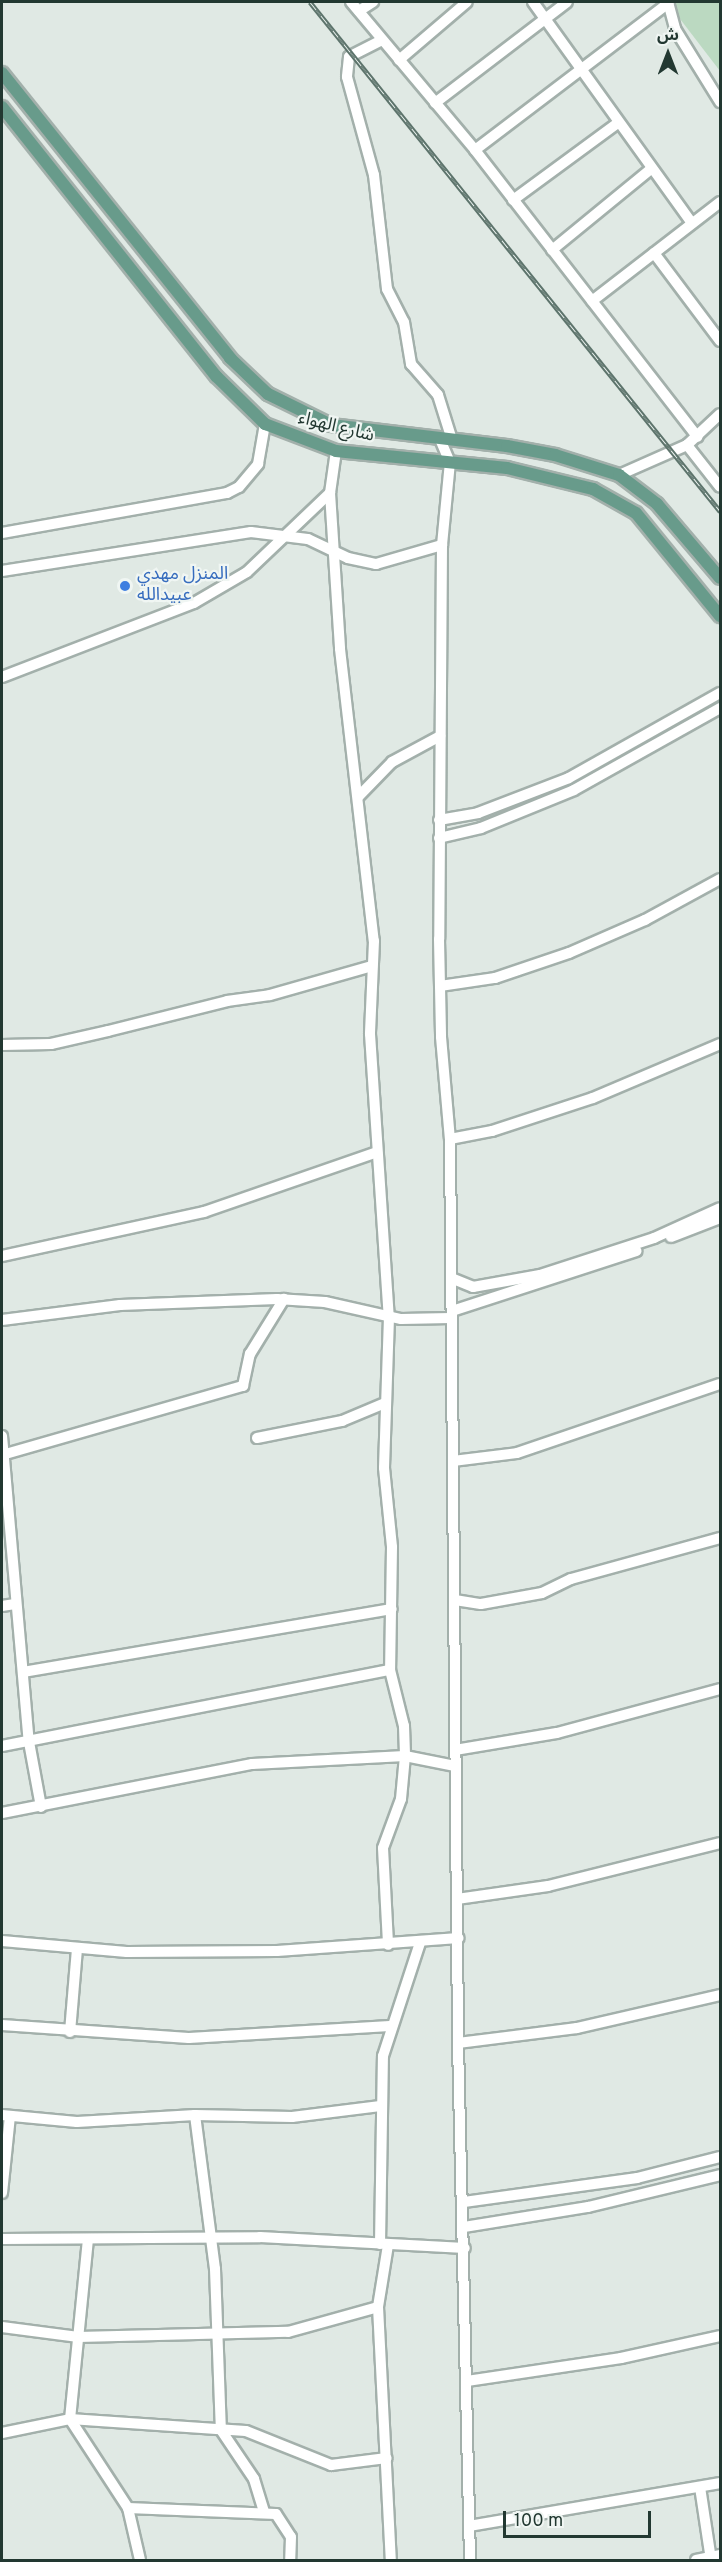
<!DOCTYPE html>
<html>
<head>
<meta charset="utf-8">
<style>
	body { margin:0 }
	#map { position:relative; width:722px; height:2562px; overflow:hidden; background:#e0e9e4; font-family:Overpass,"Noto Sans Arabic",sans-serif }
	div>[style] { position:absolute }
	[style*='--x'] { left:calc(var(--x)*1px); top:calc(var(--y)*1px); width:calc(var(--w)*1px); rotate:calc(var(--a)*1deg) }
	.green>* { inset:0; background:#bbd9c1 }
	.roads { filter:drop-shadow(2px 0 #a3b0ab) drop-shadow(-2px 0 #a3b0ab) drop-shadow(0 2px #a3b0ab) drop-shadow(0 -2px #a3b0ab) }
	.minor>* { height:10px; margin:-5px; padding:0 5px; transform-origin:5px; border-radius:5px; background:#fff }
	.major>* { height:12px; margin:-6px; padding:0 6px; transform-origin:6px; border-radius:6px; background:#689b8b }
	.rail>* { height:5px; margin-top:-2.5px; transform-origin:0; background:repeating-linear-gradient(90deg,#f0f6f3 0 9px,#5d746c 0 18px); box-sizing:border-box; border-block:2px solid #5d746c }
	.dots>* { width:16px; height:16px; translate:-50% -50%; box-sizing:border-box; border:3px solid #f0f6f3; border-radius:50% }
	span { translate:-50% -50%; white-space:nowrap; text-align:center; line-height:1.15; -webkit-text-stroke:4.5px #f0f6f3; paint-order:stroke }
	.street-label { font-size:18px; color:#223831 }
	.shop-label { font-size:18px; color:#366cbe }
	.left { translate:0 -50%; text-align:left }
	.frame { position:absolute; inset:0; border:3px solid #223831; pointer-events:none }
	.north { position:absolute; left:638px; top:24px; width:60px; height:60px; -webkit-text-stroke:4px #f0f6f3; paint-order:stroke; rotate:0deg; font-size:16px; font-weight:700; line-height:24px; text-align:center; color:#223831 }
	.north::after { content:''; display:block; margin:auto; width:21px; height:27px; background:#223831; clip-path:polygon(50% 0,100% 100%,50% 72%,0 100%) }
	.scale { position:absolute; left:503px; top:2511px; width:148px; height:27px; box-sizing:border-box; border:3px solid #223831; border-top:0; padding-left:8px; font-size:18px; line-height:21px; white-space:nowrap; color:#223831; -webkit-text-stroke:4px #f0f6f3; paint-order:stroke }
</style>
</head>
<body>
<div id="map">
	<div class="green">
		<i style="clip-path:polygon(667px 2px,720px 2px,720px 71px)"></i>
	</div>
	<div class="roads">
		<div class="minor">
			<i style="--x:351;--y:2;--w:193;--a:50"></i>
			<i style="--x:475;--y:150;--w:363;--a:52.2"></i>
			<i style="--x:533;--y:2;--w:272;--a:54.3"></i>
			<i style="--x:668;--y:2;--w:28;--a:75"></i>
			<i style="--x:675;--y:29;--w:86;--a:58.3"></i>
			<i style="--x:359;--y:11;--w:17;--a:-33"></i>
			<i style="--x:382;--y:40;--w:37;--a:153"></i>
			<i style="--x:349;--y:57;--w:20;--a:96"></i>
			<i style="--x:347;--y:77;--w:102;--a:74.6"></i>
			<i style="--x:374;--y:175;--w:115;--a:83.5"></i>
			<i style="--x:387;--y:289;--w:37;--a:63"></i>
			<i style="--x:404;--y:322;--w:43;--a:80.5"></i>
			<i style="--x:411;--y:364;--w:41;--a:48.9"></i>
			<i style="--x:438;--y:395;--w:47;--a:72.7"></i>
			<i style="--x:399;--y:60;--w:89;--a:-40.5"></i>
			<i style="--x:435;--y:103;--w:166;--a:-37.4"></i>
			<i style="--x:475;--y:150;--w:243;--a:-37.2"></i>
			<i style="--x:513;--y:200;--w:130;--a:-36.3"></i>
			<i style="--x:552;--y:250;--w:128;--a:-39.3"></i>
			<i style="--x:654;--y:253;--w:110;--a:53.1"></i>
			<i style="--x:592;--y:301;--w:162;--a:-37.7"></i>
			<i style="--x:440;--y:439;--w:25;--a:67"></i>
			<i style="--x:450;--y:462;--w:83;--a:95.5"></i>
			<i style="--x:442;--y:545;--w:394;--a:90.4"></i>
			<i style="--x:439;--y:939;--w:98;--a:88.8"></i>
			<i style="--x:441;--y:1037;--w:102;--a:85"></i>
			<i style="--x:450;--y:1139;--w:904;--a:89.49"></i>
			<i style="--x:458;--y:2043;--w:517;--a:88.67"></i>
			<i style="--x:687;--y:445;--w:53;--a:51.8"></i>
			<i style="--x:619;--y:475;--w:74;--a:-23.8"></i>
			<i style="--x:687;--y:445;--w:45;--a:-43.2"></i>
			<i style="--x:330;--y:493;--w:156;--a:86.3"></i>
			<i style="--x:340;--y:649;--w:294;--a:83.4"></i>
			<i style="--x:374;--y:941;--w:93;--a:92.5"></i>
			<i style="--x:370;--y:1034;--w:284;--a:86.2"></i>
			<i style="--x:389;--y:1317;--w:151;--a:91.9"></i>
			<i style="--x:384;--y:1468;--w:79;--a:84.2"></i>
			<i style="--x:392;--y:1547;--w:123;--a:90.9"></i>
			<i style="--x:390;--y:1670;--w:58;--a:76"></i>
			<i style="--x:404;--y:1726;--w:30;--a:88"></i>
			<i style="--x:405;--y:1756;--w:43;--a:95.3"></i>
			<i style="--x:401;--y:1799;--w:52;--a:110.2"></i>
			<i style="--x:383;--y:1848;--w:97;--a:87"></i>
			<i style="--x:2;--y:533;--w:229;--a:-10.1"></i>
			<i style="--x:227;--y:493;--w:13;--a:-27"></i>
			<i style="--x:239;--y:487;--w:30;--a:-50"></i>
			<i style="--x:258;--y:464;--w:41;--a:-80.1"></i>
			<i style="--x:2;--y:571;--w:252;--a:-8.9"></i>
			<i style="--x:251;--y:532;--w:57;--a:7"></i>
			<i style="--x:308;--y:539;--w:44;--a:25.4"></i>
			<i style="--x:348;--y:558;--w:29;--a:12"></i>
			<i style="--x:376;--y:564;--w:69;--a:-16.1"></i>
			<i style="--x:2;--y:677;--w:206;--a:-21.1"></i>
			<i style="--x:194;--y:603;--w:61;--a:-30.3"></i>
			<i style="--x:247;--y:572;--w:115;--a:-43.6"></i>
			<i style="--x:330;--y:493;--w:42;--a:-81.9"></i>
			<i style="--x:358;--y:797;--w:49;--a:-45.8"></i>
			<i style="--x:392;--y:762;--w:55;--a:-28.4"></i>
			<i style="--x:439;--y:820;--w:40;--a:-10"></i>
			<i style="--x:478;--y:813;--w:97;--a:-21"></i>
			<i style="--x:569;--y:778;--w:173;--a:-29.4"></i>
			<i style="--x:439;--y:838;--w:43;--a:-13.4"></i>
			<i style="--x:481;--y:828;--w:100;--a:-22.2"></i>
			<i style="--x:574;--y:790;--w:167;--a:-29.3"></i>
			<i style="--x:440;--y:986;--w:56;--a:-8.3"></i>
			<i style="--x:495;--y:978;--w:78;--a:-18.7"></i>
			<i style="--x:569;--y:953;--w:83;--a:-23.5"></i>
			<i style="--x:645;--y:920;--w:85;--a:-28.7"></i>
			<i style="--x:2;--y:1045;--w:49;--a:-1.2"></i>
			<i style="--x:51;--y:1044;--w:58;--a:-12.8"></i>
			<i style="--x:108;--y:1031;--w:123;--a:-14.1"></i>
			<i style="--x:227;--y:1001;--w:43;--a:-7.9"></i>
			<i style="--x:270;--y:995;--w:106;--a:-15.9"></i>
			<i style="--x:450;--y:1139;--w:43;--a:-10.8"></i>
			<i style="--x:492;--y:1131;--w:106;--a:-18.1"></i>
			<i style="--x:593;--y:1098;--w:138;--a:-23"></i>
			<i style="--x:671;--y:1237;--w:53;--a:-21.2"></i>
			<i style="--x:2;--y:1256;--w:207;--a:-12.3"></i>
			<i style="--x:204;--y:1212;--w:183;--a:-19.1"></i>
			<i style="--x:451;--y:1278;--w:24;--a:22"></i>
			<i style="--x:473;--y:1287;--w:68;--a:-10.2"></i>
			<i style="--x:540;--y:1275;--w:120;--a:-18"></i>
			<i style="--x:654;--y:1238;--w:72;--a:-24.4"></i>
			<i style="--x:452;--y:1311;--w:194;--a:-18"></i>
			<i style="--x:2;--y:1320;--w:119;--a:-7.2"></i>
			<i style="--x:120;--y:1305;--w:157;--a:-2.2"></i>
			<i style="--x:277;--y:1299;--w:48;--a:3.6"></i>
			<i style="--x:325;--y:1302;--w:78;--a:12.6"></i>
			<i style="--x:401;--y:1319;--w:50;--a:-1.1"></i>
			<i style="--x:2;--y:1436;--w:307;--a:85"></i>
			<i style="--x:29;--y:1742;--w:66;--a:79.5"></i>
			<i style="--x:257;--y:1438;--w:87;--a:-11.3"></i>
			<i style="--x:342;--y:1421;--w:47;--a:-22.7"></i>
			<i style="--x:2;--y:1455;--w:251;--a:-16"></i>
			<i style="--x:243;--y:1386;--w:33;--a:-78"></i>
			<i style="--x:250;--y:1354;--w:65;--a:-58.3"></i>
			<i style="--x:453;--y:1461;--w:64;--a:-7.1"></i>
			<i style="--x:517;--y:1453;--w:214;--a:-18.8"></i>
			<i style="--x:455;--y:1600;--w:26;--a:9"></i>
			<i style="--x:481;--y:1604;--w:62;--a:-10.2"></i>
			<i style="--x:542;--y:1593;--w:32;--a:-26"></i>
			<i style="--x:571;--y:1579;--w:155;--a:-15.4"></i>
			<i style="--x:2;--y:1606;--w:13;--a:-9"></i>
			<i style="--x:23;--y:1672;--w:374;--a:-9.7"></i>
			<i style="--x:2;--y:1746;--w:395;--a:-11.1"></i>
			<i style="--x:455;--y:1750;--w:103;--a:-9.5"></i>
			<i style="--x:557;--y:1733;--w:169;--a:-15.1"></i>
			<i style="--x:2;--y:1813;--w:255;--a:-11.1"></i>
			<i style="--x:252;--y:1764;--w:153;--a:-3"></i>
			<i style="--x:405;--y:1756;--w:51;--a:11.3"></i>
			<i style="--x:457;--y:1899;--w:92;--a:-8.1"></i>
			<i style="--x:548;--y:1886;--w:177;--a:-14"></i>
			<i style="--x:2;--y:1941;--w:125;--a:5"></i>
			<i style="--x:127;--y:1952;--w:150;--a:-0.4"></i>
			<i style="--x:277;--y:1951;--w:182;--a:-4.1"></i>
			<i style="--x:2;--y:2025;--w:187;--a:4"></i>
			<i style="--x:189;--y:2038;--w:201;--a:-3.4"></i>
			<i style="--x:70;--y:2032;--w:84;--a:-85.2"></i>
			<i style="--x:458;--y:2043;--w:120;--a:-7.2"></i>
			<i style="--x:577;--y:2028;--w:147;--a:-13"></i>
			<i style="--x:2;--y:2115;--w:75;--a:5.3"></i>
			<i style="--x:77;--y:2122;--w:118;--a:-3.4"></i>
			<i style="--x:195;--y:2115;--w:97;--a:1.2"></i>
			<i style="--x:292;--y:2117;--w:89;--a:-7.1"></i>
			<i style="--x:195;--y:2115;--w:155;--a:82.6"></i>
			<i style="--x:215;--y:2269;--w:161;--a:87.9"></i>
			<i style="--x:221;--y:2430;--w:59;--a:56"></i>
			<i style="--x:254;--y:2479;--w:34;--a:73"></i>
			<i style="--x:2;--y:2193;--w:77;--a:-84.1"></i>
			<i style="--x:464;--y:2202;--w:175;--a:-7.9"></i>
			<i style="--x:637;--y:2178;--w:86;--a:-14.2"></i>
			<i style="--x:464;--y:2227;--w:126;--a:-9.2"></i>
			<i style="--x:588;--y:2207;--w:136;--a:-13.6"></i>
			<i style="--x:2;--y:2239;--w:258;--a:-0.4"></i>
			<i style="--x:260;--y:2237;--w:205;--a:3.1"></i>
			<i style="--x:88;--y:2239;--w:181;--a:95.7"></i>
			<i style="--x:70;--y:2419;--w:106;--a:56.9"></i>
			<i style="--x:128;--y:2508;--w:53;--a:77"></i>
			<i style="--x:380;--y:2244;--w:188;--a:-89.1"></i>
			<i style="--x:383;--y:2056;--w:119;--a:-71.9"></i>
			<i style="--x:388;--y:2245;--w:63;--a:99.2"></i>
			<i style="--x:378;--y:2307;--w:253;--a:87.1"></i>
			<i style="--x:2;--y:2327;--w:77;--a:7.5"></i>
			<i style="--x:78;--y:2337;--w:210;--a:-1.4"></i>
			<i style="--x:288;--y:2332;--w:93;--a:-15.5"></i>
			<i style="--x:467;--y:2381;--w:156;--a:-8.5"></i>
			<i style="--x:621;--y:2358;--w:101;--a:-12.5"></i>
			<i style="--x:2;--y:2433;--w:69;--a:-11.6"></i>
			<i style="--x:70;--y:2419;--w:176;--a:3.9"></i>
			<i style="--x:246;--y:2431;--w:92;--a:21.8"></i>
			<i style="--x:331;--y:2465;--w:56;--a:-7.1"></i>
			<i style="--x:700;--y:2487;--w:74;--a:81.4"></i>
			<i style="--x:128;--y:2508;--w:148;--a:2.3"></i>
			<i style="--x:276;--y:2514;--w:27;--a:57"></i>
			<i style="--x:291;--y:2537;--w:23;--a:92"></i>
			<i style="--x:469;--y:2526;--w:255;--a:-9.7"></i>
			<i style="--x:696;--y:2560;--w:25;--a:-12"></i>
		</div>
		<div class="major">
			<i style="--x:2;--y:73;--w:365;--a:51.3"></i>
			<i style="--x:230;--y:358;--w:52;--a:43.5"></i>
			<i style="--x:268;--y:394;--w:70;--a:26.2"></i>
			<i style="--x:331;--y:425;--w:177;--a:6.8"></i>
			<i style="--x:507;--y:446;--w:49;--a:10.6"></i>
			<i style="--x:555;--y:455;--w:67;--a:17.4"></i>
			<i style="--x:619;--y:475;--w:48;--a:37.3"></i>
			<i style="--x:657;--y:504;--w:97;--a:49.6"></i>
			<i style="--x:2;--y:107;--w:344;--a:51.5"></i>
			<i style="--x:216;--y:376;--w:69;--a:44.4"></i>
			<i style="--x:265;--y:424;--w:76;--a:20.8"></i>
			<i style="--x:336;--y:451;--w:172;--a:5.7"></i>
			<i style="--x:507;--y:468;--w:89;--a:13.7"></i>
			<i style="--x:593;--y:489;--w:49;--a:29.2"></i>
			<i style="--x:636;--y:513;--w:133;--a:50.8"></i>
		</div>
	</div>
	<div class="rail">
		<i style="--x:310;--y:2;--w:654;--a:51.15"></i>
	</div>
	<div class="dots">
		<i style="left:125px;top:586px;background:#3f7fe0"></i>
	</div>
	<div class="street-label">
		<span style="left:336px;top:428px;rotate:14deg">شارع الهواء</span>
	</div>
	<div class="shop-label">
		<span class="left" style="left:137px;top:586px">المنزل مهدي<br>عبيدالله</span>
	</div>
	<div class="frame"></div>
	<div class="north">ش</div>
	<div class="scale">100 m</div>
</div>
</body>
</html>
